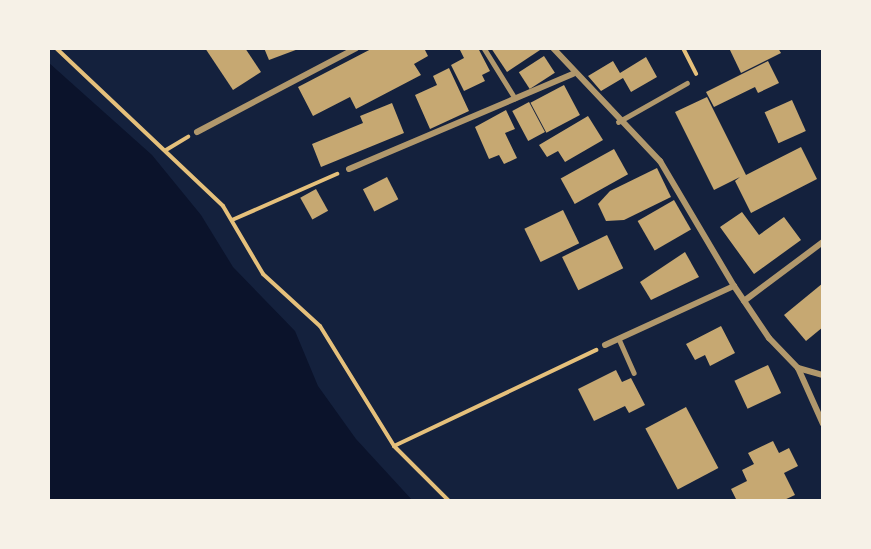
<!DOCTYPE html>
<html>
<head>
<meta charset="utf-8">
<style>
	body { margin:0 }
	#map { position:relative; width:871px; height:549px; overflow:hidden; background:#14213d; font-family:Montserrat,sans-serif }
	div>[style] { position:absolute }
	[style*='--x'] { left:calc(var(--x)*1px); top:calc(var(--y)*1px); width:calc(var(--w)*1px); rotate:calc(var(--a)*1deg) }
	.water>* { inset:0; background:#0b132b }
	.building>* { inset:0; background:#c6a872; transform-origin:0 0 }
	.path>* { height:4px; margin:-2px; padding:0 2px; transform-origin:2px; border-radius:2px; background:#e5c07b }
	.service>* { height:4.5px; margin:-2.25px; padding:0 2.25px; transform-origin:2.25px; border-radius:2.25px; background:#b1986c }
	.minor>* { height:6px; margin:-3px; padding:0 3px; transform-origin:3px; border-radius:3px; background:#b1986c }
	span { translate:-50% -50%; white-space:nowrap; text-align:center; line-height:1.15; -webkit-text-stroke:6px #f6f1e7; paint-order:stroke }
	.frame { position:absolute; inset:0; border:50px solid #f6f1e7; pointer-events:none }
</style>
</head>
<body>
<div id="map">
	<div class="water">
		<i style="clip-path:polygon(48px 62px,152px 155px,201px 215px,233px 267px,295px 331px,318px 386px,356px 439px,413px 501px,48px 501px)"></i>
	</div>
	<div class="building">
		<i style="clip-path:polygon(205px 48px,245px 48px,261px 72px,233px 90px)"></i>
		<i style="clip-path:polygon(264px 48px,301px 48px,269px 60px)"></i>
		<i style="clip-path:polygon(373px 48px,424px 48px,428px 56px,414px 64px,421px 75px,356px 109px,350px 97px,313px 116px,298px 87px)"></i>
		<i style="clip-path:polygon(459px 48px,478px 48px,490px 71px,482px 75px,485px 81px,464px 91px,451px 65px,464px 58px)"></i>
		<i style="clip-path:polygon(491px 48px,539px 48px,540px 50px,507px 72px)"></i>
		<i style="clip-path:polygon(729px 48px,778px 48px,781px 53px,741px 73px)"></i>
		<i style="left:544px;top:56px;width:20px;height:30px;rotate:57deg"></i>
		<i style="clip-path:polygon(646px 57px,657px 77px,631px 92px,623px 78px,601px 91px,588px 76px,613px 61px,620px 73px)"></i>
		<i style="clip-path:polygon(768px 61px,779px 83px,758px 93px,755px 87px,714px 107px,706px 92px)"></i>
		<i style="clip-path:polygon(449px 68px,469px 111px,430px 129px,415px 95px,437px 85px,433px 76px)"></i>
		<i style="left:564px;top:85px;width:34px;height:38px;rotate:62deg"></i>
		<i style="clip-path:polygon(707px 97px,746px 175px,801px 147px,817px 179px,751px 213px,735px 181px,740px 177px,714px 190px,675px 112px)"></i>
		<i style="left:792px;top:100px;width:34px;height:30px;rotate:66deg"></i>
		<i style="left:529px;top:102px;width:34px;height:19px;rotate:62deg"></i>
		<i style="clip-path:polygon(392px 103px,404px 133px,321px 167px,312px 144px,363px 123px,360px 116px)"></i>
		<i style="clip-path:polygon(506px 110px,515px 129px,505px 133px,517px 158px,504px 164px,499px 155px,489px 159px,475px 127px)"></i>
		<i style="clip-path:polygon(588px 116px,603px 140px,565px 162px,558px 151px,547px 157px,539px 145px)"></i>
		<i style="left:614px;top:149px;width:29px;height:61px;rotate:61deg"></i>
		<i style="clip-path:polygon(657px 168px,671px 197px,624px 220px,606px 221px,598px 204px,610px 191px)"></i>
		<i style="left:387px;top:177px;width:25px;height:27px;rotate:63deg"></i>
		<i style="left:316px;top:189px;width:25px;height:18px;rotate:61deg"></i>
		<i style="left:674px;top:200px;width:34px;height:42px;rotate:60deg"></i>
		<i style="left:563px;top:210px;width:37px;height:43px;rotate:64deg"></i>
		<i style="clip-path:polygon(742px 212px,759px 235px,784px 217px,801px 240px,754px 274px,720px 227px)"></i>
		<i style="left:607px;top:235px;width:37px;height:50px;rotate:64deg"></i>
		<i style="clip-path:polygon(685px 252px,699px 277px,651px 300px,640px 282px)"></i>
		<i style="clip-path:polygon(823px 283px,823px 327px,806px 341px,784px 315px)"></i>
		<i style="clip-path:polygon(721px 326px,735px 353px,710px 366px,705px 355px,695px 360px,686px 344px)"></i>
		<i style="left:768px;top:365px;width:31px;height:37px;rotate:65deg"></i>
		<i style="clip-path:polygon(616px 370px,622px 382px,631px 378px,645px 405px,629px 413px,625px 406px,594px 421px,578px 389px)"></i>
		<i style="left:686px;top:407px;width:69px;height:46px;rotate:62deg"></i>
		<i style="clip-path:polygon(773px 441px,779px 453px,789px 448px,798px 466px,784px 473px,795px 495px,782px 501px,737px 501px,731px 489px,747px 481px,742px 470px,754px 464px,748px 453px)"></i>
	</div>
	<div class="path">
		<i style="--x:56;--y:48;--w:230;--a:43.4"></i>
		<i style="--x:223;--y:206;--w:79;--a:59.5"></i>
		<i style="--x:263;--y:274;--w:77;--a:42.4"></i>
		<i style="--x:320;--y:326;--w:141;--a:58.3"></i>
		<i style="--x:394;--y:446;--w:78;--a:45"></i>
		<i style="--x:683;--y:48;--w:29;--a:63"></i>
		<i style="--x:166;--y:150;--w:26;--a:-31"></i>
		<i style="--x:232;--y:220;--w:115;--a:-23.7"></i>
		<i style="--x:394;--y:446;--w:224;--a:-25.4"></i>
	</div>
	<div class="service">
		<i style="--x:484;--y:48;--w:59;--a:58.2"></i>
		<i style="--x:618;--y:122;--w:79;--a:-29.5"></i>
		<i style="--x:619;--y:339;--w:37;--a:66"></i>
		<i style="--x:821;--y:501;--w:2;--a:-27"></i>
	</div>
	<div class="minor">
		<i style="--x:553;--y:48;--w:156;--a:46.6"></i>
		<i style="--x:660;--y:161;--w:145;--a:59.4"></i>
		<i style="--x:734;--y:286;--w:63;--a:56.1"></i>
		<i style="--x:769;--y:338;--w:42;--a:46"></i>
		<i style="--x:798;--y:368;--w:61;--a:65.9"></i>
		<i style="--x:197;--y:132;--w:180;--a:-27.8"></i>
		<i style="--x:349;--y:169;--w:243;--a:-23"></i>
		<i style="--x:744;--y:301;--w:99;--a:-36.8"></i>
		<i style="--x:605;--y:345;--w:142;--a:-24.6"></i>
		<i style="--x:798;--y:368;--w:26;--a:16"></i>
	</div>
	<div class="frame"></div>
</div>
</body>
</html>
